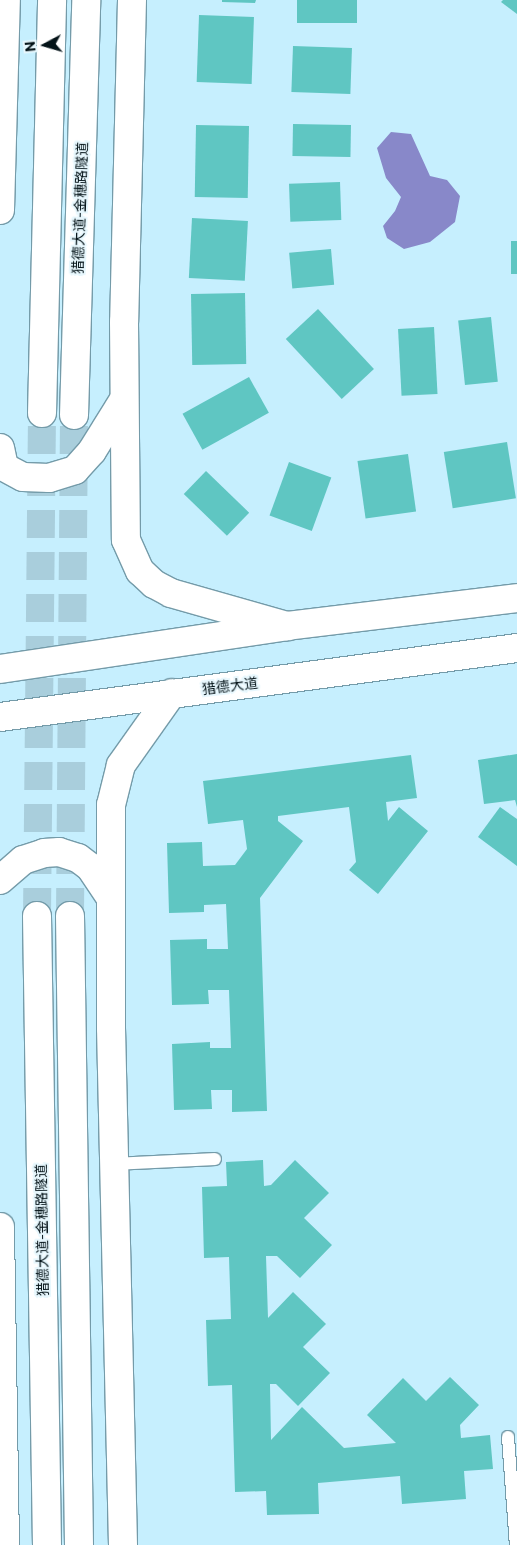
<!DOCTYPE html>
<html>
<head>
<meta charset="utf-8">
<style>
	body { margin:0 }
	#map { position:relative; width:517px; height:1545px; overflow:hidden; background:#c6effe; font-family:Commissioner,"Noto Sans SC",sans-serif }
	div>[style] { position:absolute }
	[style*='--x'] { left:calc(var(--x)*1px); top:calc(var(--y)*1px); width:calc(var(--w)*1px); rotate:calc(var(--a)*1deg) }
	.water>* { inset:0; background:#8888c9 }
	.building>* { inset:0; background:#5fc6c2; transform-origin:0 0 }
	.secondary-tunnel>* { height:28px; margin-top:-14px; transform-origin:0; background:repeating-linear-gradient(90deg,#a9cedc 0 28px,transparent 0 42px) }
	.roads { filter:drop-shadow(1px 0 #749ba9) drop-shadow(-1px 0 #749ba9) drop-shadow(0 1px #749ba9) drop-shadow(0 -1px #749ba9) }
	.service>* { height:12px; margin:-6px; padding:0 6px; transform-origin:6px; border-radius:6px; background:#fff }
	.secondary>* { height:28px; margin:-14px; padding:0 14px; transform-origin:14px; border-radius:14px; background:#fff }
	.trunk>* { height:28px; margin:-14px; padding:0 14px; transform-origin:14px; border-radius:14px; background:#fff }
	span { translate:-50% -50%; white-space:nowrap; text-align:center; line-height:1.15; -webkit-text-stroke:4px #e7f7fd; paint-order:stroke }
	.street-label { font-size:14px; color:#041318 }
	.north { position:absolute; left:20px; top:20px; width:50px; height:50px; -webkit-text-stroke:4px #e7f7fd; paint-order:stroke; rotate:264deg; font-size:14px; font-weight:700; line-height:20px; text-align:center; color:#041318 }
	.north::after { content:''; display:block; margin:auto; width:18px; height:22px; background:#041318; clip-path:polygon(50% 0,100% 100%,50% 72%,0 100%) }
</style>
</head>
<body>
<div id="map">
	<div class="water">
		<i style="clip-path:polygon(391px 132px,411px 134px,430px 176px,447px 180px,460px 196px,455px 222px,430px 242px,404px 249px,387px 238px,383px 226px,395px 211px,401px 197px,386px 178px,377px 148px)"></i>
	</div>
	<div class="building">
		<i style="clip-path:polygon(222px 0,256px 0,255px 3px,222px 2px)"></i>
		<i style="left:297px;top:0;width:60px;height:23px"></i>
		<i style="clip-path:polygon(503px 0,517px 0,517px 14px,501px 2px)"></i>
		<i style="left:199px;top:15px;width:55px;height:67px;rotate:2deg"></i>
		<i style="left:293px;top:46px;width:59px;height:46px;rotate:2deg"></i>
		<i style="left:293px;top:124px;width:58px;height:32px;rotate:1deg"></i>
		<i style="left:196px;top:125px;width:53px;height:72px;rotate:1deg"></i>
		<i style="left:340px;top:182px;width:38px;height:51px;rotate:88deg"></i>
		<i style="left:192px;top:218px;width:56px;height:60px;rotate:3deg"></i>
		<i style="left:511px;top:241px;width:6px;height:33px"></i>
		<i style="left:331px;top:249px;width:36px;height:42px;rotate:85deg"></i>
		<i style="left:245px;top:293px;width:71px;height:54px;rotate:89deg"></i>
		<i style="left:318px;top:309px;width:82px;height:44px;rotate:47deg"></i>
		<i style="left:491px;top:317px;width:65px;height:33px;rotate:84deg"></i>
		<i style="left:434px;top:327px;width:67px;height:36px;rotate:87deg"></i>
		<i style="left:249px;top:377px;width:41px;height:76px;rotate:61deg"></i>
		<i style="left:507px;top:442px;width:57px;height:64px;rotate:81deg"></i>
		<i style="left:408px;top:454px;width:58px;height:51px;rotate:82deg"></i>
		<i style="left:289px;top:462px;width:45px;height:57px;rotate:20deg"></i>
		<i style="left:206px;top:471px;width:60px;height:32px;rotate:44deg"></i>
		<i style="clip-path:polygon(517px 754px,517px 807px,515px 800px,484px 804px,478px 760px)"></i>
		<i style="clip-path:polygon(411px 755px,417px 798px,386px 802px,388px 821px,399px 807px,428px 831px,378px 894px,349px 870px,356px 862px,349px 807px,278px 816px,278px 821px,303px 841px,260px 898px,267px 1111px,232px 1112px,232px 1090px,211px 1090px,212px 1109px,174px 1110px,172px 1044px,210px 1042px,210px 1048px,231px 1048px,229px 990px,208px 990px,209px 1004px,172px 1005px,170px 940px,207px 939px,207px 949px,228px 949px,226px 904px,204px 905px,204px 912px,169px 913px,167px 843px,202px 842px,203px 866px,235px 865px,247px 849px,243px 820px,208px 824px,203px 781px)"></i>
		<i style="clip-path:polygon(500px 807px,517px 819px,517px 866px,478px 837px)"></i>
		<i style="clip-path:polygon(263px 1160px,264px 1186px,271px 1185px,295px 1160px,329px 1193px,304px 1218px,332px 1245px,300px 1278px,277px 1256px,266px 1256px,268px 1318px,293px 1292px,326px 1324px,303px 1347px,330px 1373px,298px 1406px,276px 1384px,270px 1384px,271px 1440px,302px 1407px,344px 1448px,396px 1443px,367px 1415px,403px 1378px,426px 1401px,450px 1377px,479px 1405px,460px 1425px,461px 1438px,490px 1435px,493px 1469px,464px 1471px,466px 1499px,402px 1504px,400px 1476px,318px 1483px,319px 1514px,267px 1515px,266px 1491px,235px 1492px,232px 1385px,208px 1386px,206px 1320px,231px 1319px,229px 1257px,204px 1258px,202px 1187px,227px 1186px,226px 1162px)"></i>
	</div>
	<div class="secondary-tunnel">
		<i style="--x:37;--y:916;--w:503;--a:-89.43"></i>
		<i style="--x:70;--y:916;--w:501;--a:-89.54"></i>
	</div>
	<div class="roads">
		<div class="service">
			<i style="--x:114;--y:1164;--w:101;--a:-2.8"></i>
			<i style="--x:508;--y:1437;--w:108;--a:85.8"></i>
		</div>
		<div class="secondary">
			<i style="--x:132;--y:0;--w:322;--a:91.4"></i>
			<i style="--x:124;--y:322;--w:218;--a:89.5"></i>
			<i style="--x:126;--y:540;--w:34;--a:66"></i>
			<i style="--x:140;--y:571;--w:19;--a:43"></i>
			<i style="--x:154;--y:584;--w:19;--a:28"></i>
			<i style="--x:171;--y:593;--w:121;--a:15.9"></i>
			<i style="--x:0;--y:210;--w:210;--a:-88.4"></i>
			<i style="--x:42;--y:413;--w:413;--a:-88.6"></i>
			<i style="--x:74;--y:415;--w:415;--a:-88.3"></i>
			<i style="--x:0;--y:448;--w:19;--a:78"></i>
			<i style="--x:4;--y:467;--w:21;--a:28"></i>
			<i style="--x:23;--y:477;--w:26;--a:2"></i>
			<i style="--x:49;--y:478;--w:27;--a:-17"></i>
			<i style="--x:75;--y:470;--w:25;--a:-48"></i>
			<i style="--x:92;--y:451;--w:59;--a:-58.2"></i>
			<i style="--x:0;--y:880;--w:30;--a:-41"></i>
			<i style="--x:23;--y:860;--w:22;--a:-18"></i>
			<i style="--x:44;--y:853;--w:15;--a:-4"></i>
			<i style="--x:59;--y:852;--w:20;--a:18"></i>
			<i style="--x:78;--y:858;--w:15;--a:37"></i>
			<i style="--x:90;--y:867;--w:36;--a:56"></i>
			<i style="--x:37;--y:916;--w:629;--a:89.09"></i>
			<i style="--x:70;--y:916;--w:629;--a:89.18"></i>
			<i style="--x:0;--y:1227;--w:318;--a:89.1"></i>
			<i style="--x:123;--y:1545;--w:517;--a:-91.33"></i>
			<i style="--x:111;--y:1028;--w:223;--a:-90"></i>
			<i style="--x:111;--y:805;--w:41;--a:-76"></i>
			<i style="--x:121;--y:765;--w:88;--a:-54.7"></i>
		</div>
		<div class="trunk">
			<i style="--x:0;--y:669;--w:290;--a:-8.5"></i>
			<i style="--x:287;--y:626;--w:232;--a:-6.9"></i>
			<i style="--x:0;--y:717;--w:522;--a:-7.6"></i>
		</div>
	</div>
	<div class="street-label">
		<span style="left:80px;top:208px;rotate:-88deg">猎德大道-金穗路隧道</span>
		<span style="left:230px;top:686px;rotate:-7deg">猎德大道</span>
		<span style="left:42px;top:1230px;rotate:-91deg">猎德大道-金穗路隧道</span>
	</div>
	<div class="north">N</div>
</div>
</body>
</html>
